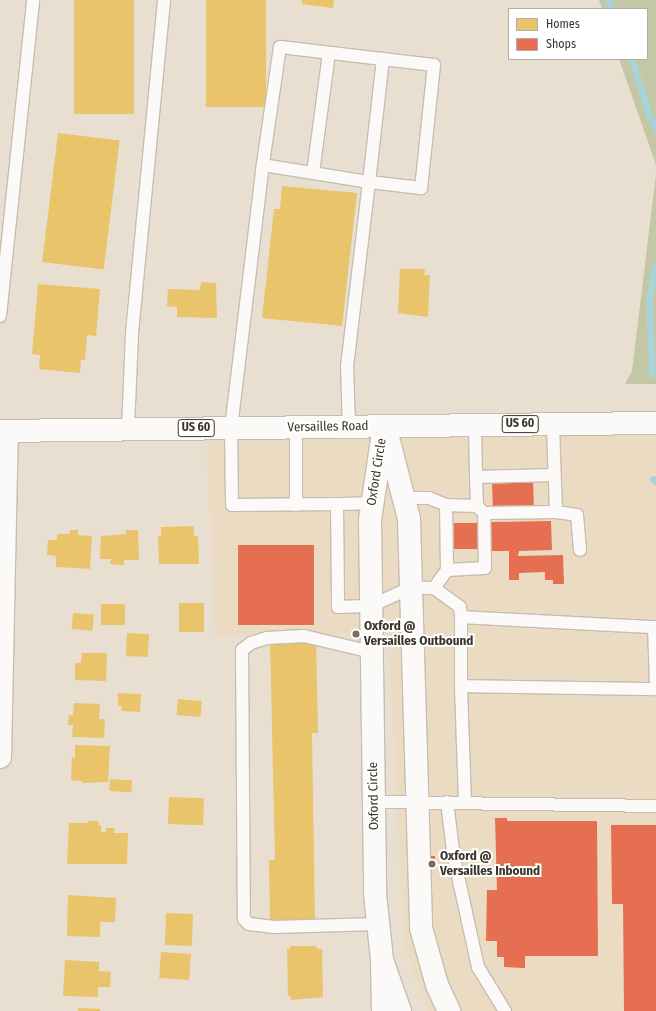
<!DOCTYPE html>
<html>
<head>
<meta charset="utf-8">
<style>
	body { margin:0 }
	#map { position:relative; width:656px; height:1011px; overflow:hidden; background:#e9dfd1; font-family:"Fira Sans Condensed",sans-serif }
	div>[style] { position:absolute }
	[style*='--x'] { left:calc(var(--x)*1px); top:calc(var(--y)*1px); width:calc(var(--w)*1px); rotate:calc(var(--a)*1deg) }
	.built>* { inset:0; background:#ebdbc3 }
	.forest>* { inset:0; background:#c3c7a6 }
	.homes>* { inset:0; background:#e9c46a; transform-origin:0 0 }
	.shops>* { inset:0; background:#e76f51; transform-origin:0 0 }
	.stream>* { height:7px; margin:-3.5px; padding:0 3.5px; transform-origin:3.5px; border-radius:3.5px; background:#a8d4d8 }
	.roads { filter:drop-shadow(1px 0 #c5bdb2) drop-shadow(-1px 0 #c5bdb2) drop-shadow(0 1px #c5bdb2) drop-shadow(0 -1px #c5bdb2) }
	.lane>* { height:12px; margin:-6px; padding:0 6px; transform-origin:6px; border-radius:6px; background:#fcfaf8 }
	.street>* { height:22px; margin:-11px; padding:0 11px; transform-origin:11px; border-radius:11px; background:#fcfaf8 }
	.secondary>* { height:22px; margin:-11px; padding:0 11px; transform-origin:11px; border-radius:11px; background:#fcfaf8 }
	.primary>* { height:22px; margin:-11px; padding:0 11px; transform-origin:11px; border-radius:11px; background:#fcfaf8 }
	.dots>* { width:11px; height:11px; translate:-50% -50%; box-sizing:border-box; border:2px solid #fff; border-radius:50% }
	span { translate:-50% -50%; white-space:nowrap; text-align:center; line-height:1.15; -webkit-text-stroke:4px #fff; paint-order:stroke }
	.shield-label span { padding:1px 3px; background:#fff; border:1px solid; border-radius:3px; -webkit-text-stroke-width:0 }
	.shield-label { font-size:12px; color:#3b342a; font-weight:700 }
	.street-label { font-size:13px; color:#3b342a }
	.poi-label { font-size:13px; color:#3b342a; font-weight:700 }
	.left { translate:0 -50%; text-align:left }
	.legend { position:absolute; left:508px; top:8px; width:140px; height:52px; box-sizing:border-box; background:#fff; border:1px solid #b1aeaa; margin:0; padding:5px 7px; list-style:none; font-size:12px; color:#3b342a }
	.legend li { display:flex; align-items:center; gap:8px; height:20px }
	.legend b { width:20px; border:1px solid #b1aeaa }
</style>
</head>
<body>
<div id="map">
	<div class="built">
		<i style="clip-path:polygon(656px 422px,656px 1011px,428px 1011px,404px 946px,390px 667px,391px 633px,215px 637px,206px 428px)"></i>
	</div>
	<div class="forest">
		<i style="clip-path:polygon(599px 0,656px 0,656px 165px,619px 59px,647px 59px,647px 9px,602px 9px)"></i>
		<i style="clip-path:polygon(656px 174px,656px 384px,625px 384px,632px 371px)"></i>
	</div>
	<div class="homes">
		<i style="left:74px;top:0;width:60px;height:114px"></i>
		<i style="left:206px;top:0;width:60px;height:107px"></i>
		<i style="clip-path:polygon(302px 0,334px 0,333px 8px,302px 4px)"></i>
		<i style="left:58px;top:133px;width:62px;height:130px;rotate:7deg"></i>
		<i style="clip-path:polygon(282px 186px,357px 193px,342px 326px,262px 318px,274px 209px,280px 209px)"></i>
		<i style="clip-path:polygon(400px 269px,425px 269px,424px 275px,430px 275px,428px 317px,398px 313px)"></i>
		<i style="clip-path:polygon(201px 282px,216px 283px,217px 318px,177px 317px,177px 307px,167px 306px,168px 289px,200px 290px)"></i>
		<i style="clip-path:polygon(38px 284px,100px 289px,96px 336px,87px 335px,85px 360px,81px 360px,80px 373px,39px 369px,40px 355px,32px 354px)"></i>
		<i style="clip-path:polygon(194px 526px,194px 536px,198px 536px,199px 564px,159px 564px,158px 536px,161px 536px,161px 527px)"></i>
		<i style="clip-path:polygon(70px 530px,78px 530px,78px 535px,92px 536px,90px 569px,56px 567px,56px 556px,47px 555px,48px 540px,57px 540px,57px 534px,70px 534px)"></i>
		<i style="clip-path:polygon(126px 530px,138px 530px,139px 560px,124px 560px,124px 565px,110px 564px,111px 559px,100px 559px,101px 536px,126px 534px)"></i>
		<i style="left:179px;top:603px;width:25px;height:29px"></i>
		<i style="left:101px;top:604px;width:24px;height:21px"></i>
		<i style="left:73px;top:613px;width:21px;height:16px;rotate:5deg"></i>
		<i style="left:127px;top:633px;width:22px;height:23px;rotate:3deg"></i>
		<i style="clip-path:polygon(316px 639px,318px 733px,312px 733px,315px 922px,270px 922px,269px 860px,275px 860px,270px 640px)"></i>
		<i style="clip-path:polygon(82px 653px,107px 653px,106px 681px,75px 680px,75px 663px,81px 663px)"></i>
		<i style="clip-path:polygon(118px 693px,141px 694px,140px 712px,121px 711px,122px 706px,118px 706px)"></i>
		<i style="left:178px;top:699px;width:24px;height:16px;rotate:5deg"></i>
		<i style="clip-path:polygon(74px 703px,100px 704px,99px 719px,105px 719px,104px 738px,72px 737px,73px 725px,68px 725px,69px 715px,73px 715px)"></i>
		<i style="clip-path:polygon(75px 745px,110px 746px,108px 782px,82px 783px,82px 781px,71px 780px,72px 757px,75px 758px)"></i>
		<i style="left:110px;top:779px;width:22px;height:12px;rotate:3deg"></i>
		<i style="left:169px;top:797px;width:35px;height:27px;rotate:2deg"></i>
		<i style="clip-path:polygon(89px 821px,98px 821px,98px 825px,101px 825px,101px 832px,106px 832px,106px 828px,115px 828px,114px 833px,128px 833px,127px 864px,67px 864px,69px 823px,88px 823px)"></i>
		<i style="clip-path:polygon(68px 895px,116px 898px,115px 922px,100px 922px,100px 937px,67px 936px)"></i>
		<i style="left:166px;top:913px;width:27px;height:32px;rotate:2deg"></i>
		<i style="clip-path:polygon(290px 946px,316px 946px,317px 949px,322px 949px,323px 997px,291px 1000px,291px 996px,288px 996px,287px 949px,290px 949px)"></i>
		<i style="left:161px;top:952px;width:30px;height:26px;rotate:4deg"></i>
		<i style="clip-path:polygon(65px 960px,99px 962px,99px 971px,111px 972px,110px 987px,98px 987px,98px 997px,63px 996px)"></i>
		<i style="clip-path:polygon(78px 1008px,100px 1009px,100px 1011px,78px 1011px)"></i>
	</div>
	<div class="shops">
		<i style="left:533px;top:482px;width:25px;height:41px;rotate:88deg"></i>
		<i style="clip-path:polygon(551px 521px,552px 550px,519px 551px,518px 556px,563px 555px,564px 584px,553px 584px,553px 580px,545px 580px,545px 572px,519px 573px,519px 580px,509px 580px,509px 551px,489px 551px,488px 522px)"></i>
		<i style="left:454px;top:523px;width:25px;height:26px"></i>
		<i style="left:238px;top:545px;width:76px;height:80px"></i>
		<i style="clip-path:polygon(495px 818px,507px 818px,507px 821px,597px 821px,598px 956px,525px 956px,525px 968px,504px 967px,504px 957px,497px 957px,497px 941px,486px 941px,487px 890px,497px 890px)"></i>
		<i style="clip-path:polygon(611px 825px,656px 825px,656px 1011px,624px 1011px,623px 904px,612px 904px)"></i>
		<i style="left:431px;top:856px;width:4px;height:8px"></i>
	</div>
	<div class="stream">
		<i style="--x:608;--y:0;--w:10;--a:66"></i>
		<i style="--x:632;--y:59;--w:59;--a:73.1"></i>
		<i style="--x:649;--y:115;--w:16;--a:63"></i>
		<i style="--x:652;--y:374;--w:75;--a:-92.3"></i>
		<i style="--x:649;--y:299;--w:36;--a:-79"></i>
		<i style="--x:653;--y:479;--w:4;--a:34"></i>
	</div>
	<div class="roads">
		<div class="lane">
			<i style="--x:263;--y:165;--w:107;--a:9.1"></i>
			<i style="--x:369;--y:182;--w:124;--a:-83.5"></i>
			<i style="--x:313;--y:173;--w:121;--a:-82.4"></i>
			<i style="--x:0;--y:316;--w:318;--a:-84"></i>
			<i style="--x:475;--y:425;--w:52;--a:88.9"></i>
			<i style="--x:476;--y:477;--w:78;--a:-1.5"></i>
			<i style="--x:128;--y:429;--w:96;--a:-87.6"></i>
			<i style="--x:132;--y:333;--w:335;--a:-84.5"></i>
			<i style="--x:476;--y:477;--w:29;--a:88"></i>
			<i style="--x:404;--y:498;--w:25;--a:0"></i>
			<i style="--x:429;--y:498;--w:18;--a:22"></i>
			<i style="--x:372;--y:503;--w:35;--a:178"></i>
			<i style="--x:337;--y:504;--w:103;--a:89.4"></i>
			<i style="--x:338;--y:607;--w:33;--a:-2"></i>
			<i style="--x:371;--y:606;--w:45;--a:-24.9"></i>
			<i style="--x:412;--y:587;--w:22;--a:3"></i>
			<i style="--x:434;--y:588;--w:32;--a:36"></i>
			<i style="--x:460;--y:607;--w:10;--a:84"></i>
			<i style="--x:337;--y:504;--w:105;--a:179.5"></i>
			<i style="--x:232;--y:505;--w:77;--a:-90.7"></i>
			<i style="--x:231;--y:428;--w:260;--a:-83.1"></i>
			<i style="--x:262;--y:170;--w:124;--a:-81.7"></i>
			<i style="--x:280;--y:47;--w:155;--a:6.7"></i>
			<i style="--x:434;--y:65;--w:124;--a:96"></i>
			<i style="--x:421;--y:188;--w:52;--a:-173.4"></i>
			<i style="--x:369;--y:182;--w:185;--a:96.8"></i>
			<i style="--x:347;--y:366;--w:61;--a:88.1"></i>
			<i style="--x:296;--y:505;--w:78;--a:-90"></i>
			<i style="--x:556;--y:512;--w:21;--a:8"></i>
			<i style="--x:577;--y:515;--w:35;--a:85"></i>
			<i style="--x:484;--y:513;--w:72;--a:-0.8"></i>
			<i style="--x:556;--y:512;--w:88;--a:-92"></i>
			<i style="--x:434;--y:588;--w:22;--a:-54"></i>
			<i style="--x:447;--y:570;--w:38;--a:-3"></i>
			<i style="--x:485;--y:568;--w:55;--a:-91"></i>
			<i style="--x:484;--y:513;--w:10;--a:-135"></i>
			<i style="--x:477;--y:506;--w:31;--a:-178"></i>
			<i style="--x:446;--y:505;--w:65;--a:89.1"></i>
			<i style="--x:372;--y:652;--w:70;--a:-166.8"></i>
			<i style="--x:304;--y:636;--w:37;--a:177"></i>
			<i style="--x:267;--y:638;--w:17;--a:163"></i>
			<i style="--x:251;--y:643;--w:11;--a:142"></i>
			<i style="--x:242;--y:650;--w:269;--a:89.6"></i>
			<i style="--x:244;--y:919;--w:7;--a:45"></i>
			<i style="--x:249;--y:924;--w:25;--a:7"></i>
			<i style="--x:274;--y:927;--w:104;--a:-1.7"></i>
			<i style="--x:461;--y:686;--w:195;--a:0.9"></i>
			<i style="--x:374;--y:802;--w:282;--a:0.8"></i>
			<i style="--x:447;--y:802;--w:56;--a:82.9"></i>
			<i style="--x:454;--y:858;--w:112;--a:77.6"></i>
			<i style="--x:478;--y:967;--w:52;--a:58.5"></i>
			<i style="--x:465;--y:802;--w:116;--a:-92"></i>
			<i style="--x:461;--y:686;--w:69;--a:-90"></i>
			<i style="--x:461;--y:617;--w:193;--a:3"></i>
			<i style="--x:654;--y:627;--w:58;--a:88"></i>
		</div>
		<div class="street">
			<i style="--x:0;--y:757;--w:326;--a:-88.8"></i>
			<i style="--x:382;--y:963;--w:48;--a:88.8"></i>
		</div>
		<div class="secondary">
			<i style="--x:385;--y:426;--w:96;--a:75.5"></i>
			<i style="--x:409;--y:519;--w:409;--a:88.3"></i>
			<i style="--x:421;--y:928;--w:59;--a:74.3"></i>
			<i style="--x:437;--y:985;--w:29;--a:65"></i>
			<i style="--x:383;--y:433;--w:88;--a:98.5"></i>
			<i style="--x:370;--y:520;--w:374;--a:89.2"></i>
			<i style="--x:375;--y:894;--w:66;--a:83.9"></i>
			<i style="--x:382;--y:960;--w:54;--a:70.6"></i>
		</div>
		<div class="primary">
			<i style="--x:0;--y:431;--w:656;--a:-0.7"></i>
		</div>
	</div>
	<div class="dots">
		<i style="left:356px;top:634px;background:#787064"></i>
		<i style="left:432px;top:864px;background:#787064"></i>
	</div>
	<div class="shield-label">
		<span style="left:520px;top:424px">US 60</span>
		<span style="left:196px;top:428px">US 60</span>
	</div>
	<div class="street-label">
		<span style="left:328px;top:427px;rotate:-1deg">Versailles Road</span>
		<span style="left:377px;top:472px;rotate:-81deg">Oxford Circle</span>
		<span style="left:374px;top:796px;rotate:-91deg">Oxford Circle</span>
	</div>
	<div class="poi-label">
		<span class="left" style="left:364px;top:634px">Oxford @<br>Versailles Outbound</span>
		<span class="left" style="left:440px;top:864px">Oxford @<br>Versailles Inbound</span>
	</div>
	<ul class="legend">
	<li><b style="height:11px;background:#e9c46a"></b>Homes</li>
	<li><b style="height:11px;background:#e76f51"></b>Shops</li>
	</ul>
</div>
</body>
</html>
